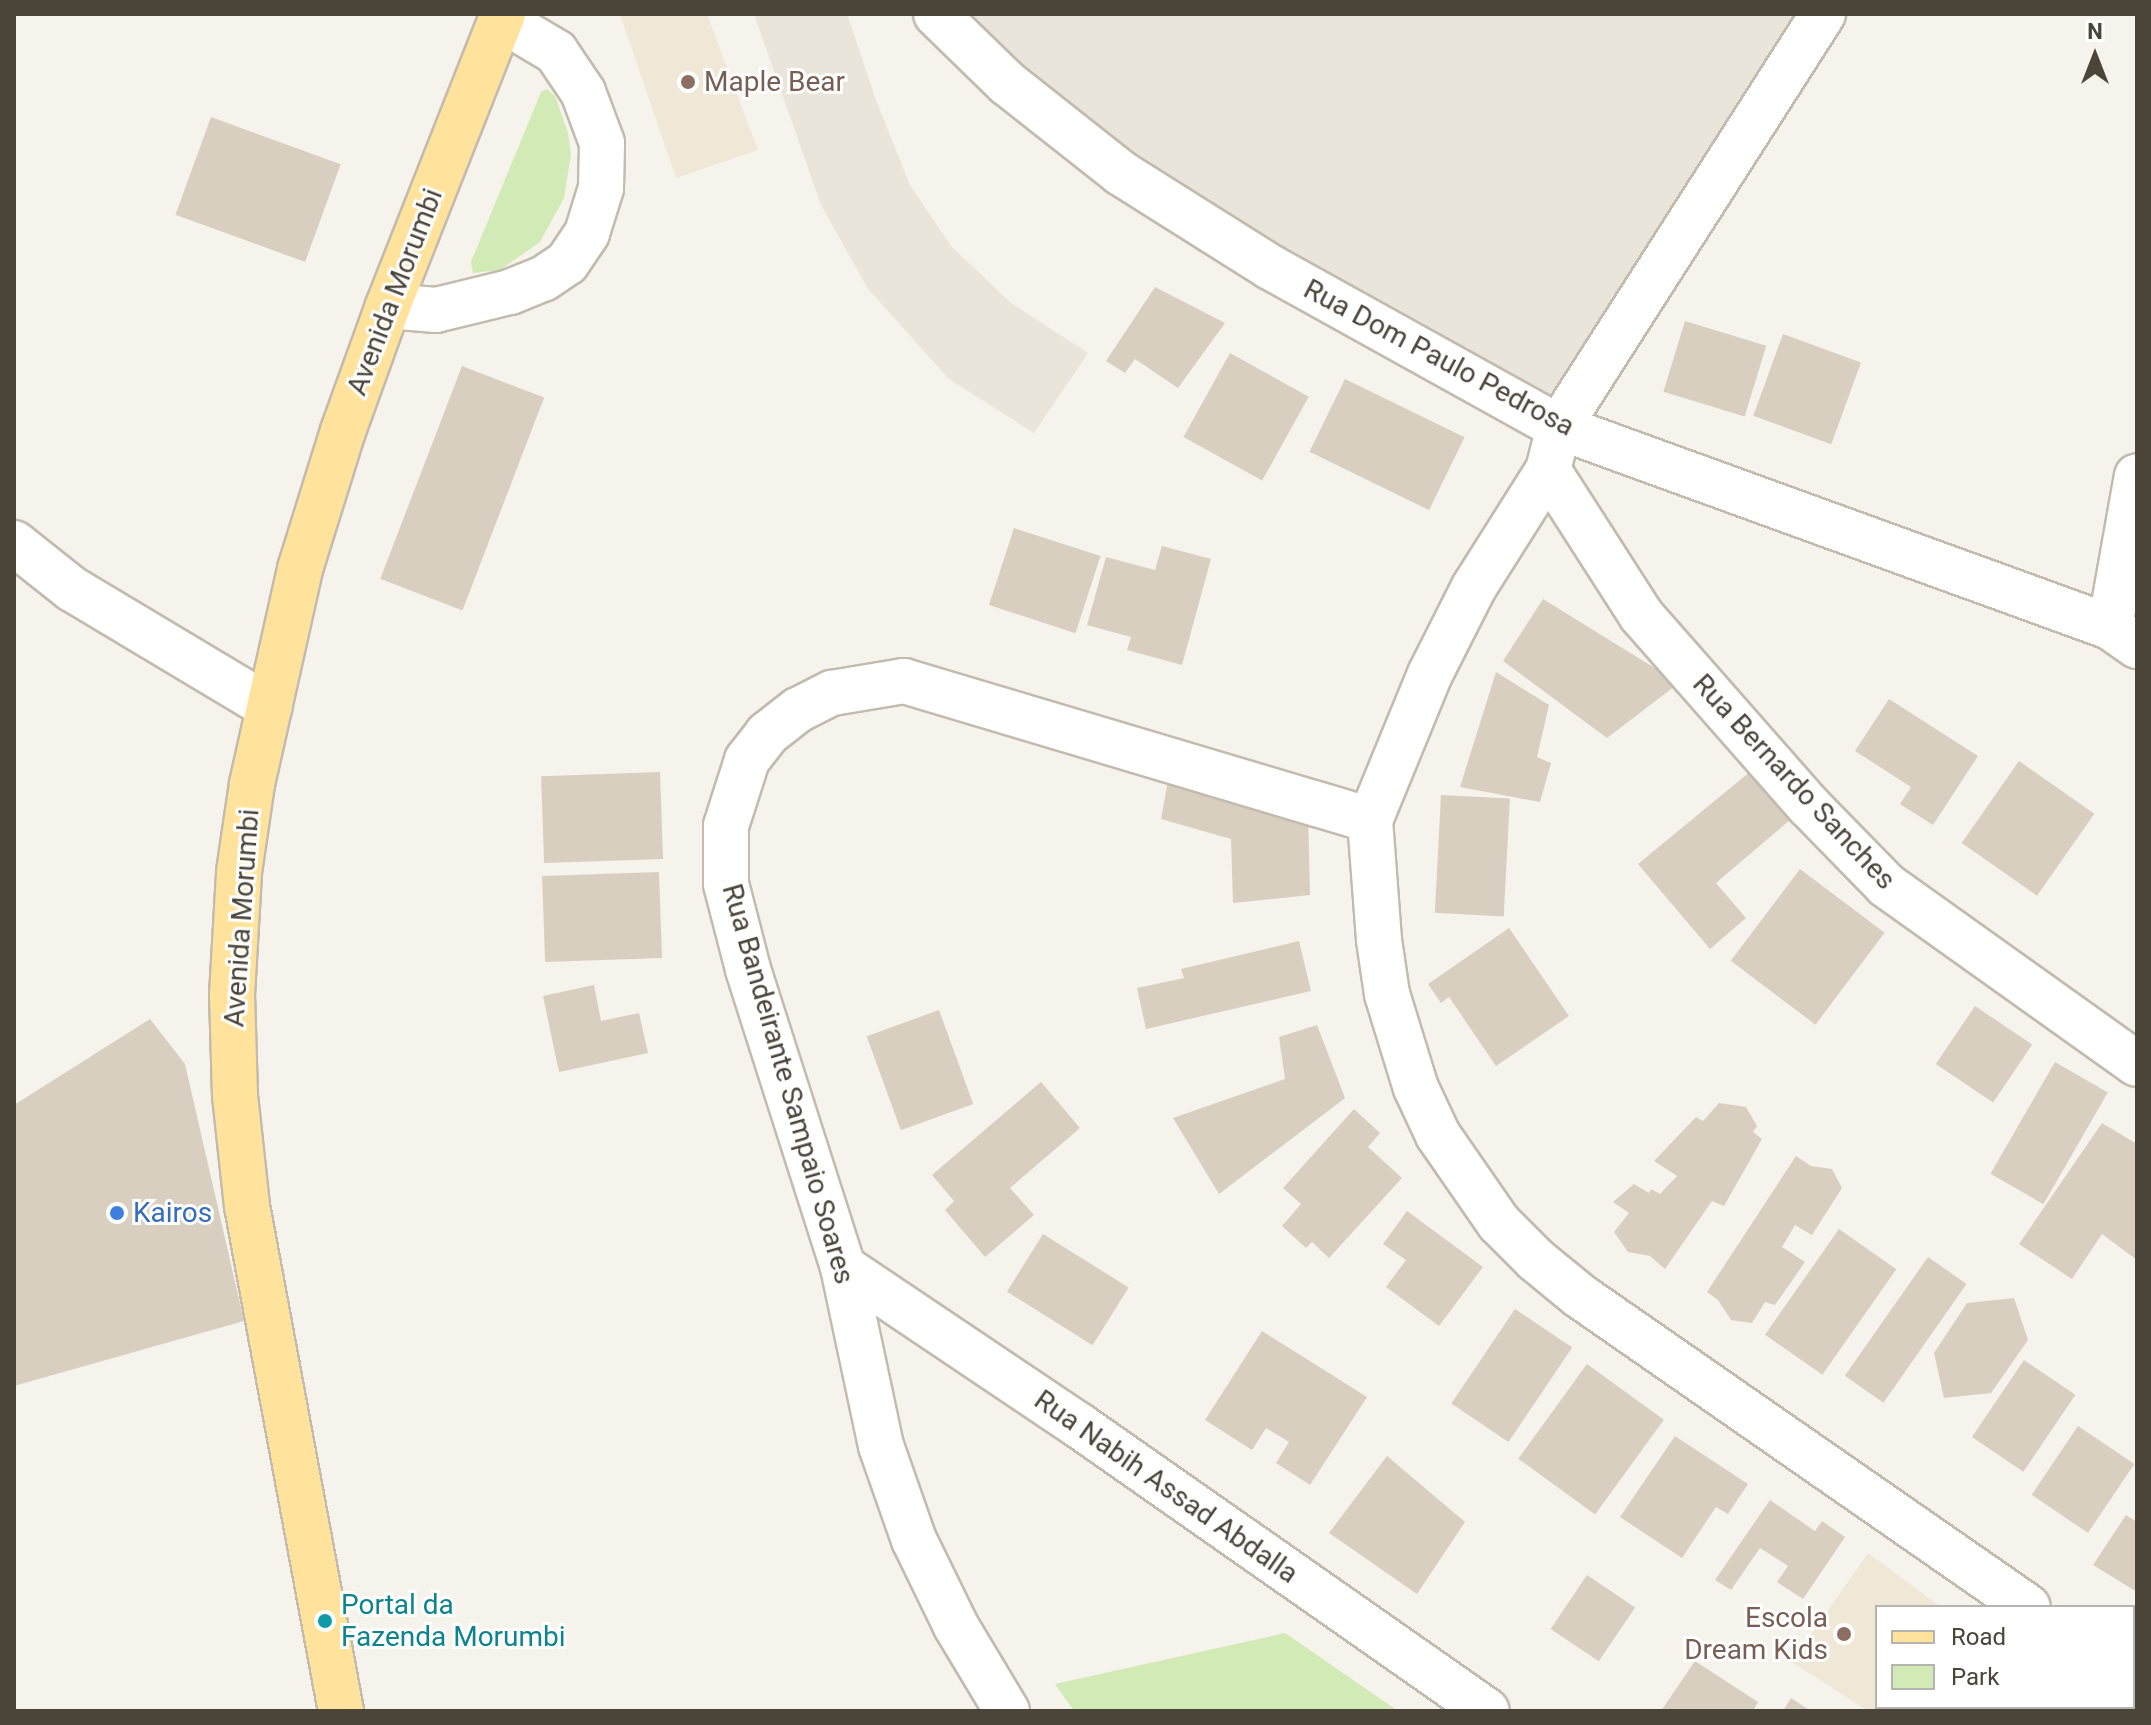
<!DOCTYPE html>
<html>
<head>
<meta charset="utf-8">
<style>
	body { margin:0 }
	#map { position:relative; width:2151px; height:1725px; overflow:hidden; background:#f6f3ec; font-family:Roboto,sans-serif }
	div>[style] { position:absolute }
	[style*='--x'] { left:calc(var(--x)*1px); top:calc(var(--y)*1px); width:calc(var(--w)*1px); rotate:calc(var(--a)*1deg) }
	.residential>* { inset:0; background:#eae5da }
	.education>* { inset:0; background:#efe8d6 }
	.green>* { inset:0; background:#d2eab5 }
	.building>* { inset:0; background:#d8cfc1; transform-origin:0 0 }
	.roads { filter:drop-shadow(2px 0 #c2bbae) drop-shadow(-2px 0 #c2bbae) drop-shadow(0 2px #c2bbae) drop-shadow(0 -2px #c2bbae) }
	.minor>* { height:44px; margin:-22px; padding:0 22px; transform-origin:22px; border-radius:22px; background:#fff }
	.major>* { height:44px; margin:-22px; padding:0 22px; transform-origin:22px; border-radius:22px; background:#ffe39c }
	.dots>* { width:22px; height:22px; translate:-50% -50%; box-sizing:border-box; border:4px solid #fff; border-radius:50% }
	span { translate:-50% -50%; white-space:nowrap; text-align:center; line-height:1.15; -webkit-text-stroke:6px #fff; paint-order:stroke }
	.education-label { font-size:28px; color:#785e54 }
	.left { translate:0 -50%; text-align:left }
	.right { translate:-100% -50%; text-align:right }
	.street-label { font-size:28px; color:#4b4439 }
	.shop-label { font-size:28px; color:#366cbe }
	.culture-label { font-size:28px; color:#0d838f }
	.frame { position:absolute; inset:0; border:16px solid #4b4439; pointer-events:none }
	.legend { position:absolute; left:1875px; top:1605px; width:260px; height:104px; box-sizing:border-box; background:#fff; border:2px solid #b7b4b0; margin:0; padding:10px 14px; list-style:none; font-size:24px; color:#4b4439 }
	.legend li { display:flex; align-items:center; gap:16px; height:40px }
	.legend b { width:40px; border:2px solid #b7b4b0 }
	.north { position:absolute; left:2055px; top:16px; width:80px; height:80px; -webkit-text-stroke:6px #fff; paint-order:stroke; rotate:0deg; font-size:22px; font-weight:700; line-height:32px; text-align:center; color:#4b4439 }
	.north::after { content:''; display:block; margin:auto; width:28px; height:36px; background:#4b4439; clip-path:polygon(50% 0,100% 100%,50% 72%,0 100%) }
</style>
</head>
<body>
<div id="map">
	<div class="residential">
		<i style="clip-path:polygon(754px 14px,847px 14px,876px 100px,910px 185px,951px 246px,1011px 303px,1088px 353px,1034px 433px,949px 379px,868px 289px,821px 205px)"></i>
		<i style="clip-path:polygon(936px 14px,1821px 14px,1559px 427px,1270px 267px)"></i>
	</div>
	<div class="education">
		<i style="clip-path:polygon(620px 14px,707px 14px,758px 150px,676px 178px)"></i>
		<i style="clip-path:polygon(1868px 1553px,1941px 1607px,1877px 1607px,1877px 1707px,1951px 1707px,1948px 1711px,1868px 1711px,1792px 1662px)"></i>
	</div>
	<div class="green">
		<i style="clip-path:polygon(547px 89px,555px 96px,568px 133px,571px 154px,564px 198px,540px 242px,500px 270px,473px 273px,471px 262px,541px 92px)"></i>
		<i style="clip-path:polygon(1285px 1633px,1398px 1711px,1074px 1711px,1055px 1684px)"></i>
	</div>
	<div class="building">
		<i style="left:211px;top:117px;width:138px;height:104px;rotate:20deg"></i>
		<i style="clip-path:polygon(1155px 287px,1225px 323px,1178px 388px,1135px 359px,1125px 373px,1106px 361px)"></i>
		<i style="left:1685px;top:321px;width:85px;height:74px;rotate:17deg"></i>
		<i style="left:1783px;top:334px;width:83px;height:87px;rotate:20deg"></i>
		<i style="left:1230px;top:353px;width:90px;height:96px;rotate:29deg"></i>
		<i style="left:462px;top:366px;width:88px;height:228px;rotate:21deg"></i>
		<i style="left:1345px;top:379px;width:133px;height:81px;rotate:26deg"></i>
		<i style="left:1014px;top:528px;width:91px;height:81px;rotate:18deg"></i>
		<i style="clip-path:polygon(1162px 546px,1211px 559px,1182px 665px,1127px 650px,1131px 637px,1087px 625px,1106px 557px,1155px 570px)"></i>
		<i style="clip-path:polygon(1543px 599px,1679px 683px,1607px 738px,1503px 661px)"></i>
		<i style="clip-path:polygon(1496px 672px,1549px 705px,1537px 757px,1551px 763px,1540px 802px,1460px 787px)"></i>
		<i style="clip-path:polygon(1889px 699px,1978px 756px,1933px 825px,1900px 804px,1911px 787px,1855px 751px)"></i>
		<i style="left:2019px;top:761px;width:92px;height:100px;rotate:35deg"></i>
		<i style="clip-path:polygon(1757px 766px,1797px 814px,1716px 883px,1746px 918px,1710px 949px,1638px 864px)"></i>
		<i style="left:660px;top:772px;width:87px;height:119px;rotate:88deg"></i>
		<i style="clip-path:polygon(1169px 775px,1308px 812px,1310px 895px,1233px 903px,1231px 839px,1161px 819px)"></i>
		<i style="left:1441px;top:795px;width:69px;height:118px;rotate:3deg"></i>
		<i style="left:1800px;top:869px;width:106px;height:115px;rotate:37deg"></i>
		<i style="left:659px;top:872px;width:86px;height:117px;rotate:88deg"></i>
		<i style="clip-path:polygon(1509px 928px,1569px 1016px,1496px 1066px,1449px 997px,1441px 1003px,1428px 984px)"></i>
		<i style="clip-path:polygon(1299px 941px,1311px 991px,1146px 1029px,1137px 988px,1184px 978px,1181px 969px)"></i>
		<i style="clip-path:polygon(594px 985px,601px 1021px,639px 1013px,648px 1053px,559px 1072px,543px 996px)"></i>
		<i style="left:1975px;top:1006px;width:69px;height:70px;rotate:34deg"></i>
		<i style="left:939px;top:1010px;width:100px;height:77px;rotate:70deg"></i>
		<i style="clip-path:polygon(150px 1019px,185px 1064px,244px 1321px,14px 1386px,14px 1105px)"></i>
		<i style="clip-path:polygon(1317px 1025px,1345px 1098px,1219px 1194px,1173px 1118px,1285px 1079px,1279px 1037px)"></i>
		<i style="left:2055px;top:1062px;width:61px;height:129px;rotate:30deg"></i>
		<i style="clip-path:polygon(1041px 1082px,1080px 1128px,1010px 1188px,1034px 1215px,985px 1257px,945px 1210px,954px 1201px,932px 1175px)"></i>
		<i style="clip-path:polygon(1719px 1103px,1746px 1107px,1757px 1126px,1753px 1132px,1762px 1139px,1724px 1206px,1712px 1201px,1665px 1269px,1650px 1256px,1628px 1252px,1614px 1232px,1629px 1213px,1613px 1202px,1634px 1184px,1649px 1193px,1651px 1189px,1660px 1194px,1677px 1176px,1654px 1161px,1696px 1117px,1703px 1121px)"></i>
		<i style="clip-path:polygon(1354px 1109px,1380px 1133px,1368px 1147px,1402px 1178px,1329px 1258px,1312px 1242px,1306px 1248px,1282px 1226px,1301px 1204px,1283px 1188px)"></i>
		<i style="clip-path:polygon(2102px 1123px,2137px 1144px,2137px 1260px,2102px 1234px,2072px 1279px,2019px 1244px)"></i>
		<i style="clip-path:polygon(1796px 1156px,1811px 1166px,1832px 1169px,1842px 1188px,1812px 1235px,1795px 1225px,1782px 1247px,1805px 1262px,1775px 1305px,1765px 1302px,1752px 1323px,1731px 1320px,1718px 1300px,1707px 1292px)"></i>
		<i style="clip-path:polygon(1407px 1211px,1483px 1267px,1439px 1326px,1386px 1287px,1406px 1260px,1383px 1244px)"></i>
		<i style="left:1839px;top:1229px;width:70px;height:129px;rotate:35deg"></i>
		<i style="left:1043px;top:1234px;width:101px;height:68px;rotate:32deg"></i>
		<i style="left:1928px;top:1257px;width:47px;height:145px;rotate:35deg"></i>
		<i style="clip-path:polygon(2014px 1298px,2028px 1340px,1991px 1393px,1944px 1398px,1934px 1353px,1967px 1303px)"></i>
		<i style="left:1515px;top:1309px;width:69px;height:114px;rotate:34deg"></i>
		<i style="clip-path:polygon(1262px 1331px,1367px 1397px,1310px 1485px,1276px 1463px,1289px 1442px,1266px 1428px,1252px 1450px,1205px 1420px)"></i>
		<i style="left:2024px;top:1360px;width:62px;height:93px;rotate:34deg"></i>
		<i style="left:1587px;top:1364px;width:95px;height:117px;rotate:36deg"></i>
		<i style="left:2078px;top:1426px;width:68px;height:83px;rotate:34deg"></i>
		<i style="clip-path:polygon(1675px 1436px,1748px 1484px,1728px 1514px,1716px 1507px,1682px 1558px,1620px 1517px)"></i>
		<i style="clip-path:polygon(1387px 1456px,1465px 1522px,1417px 1594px,1329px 1533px)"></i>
		<i style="clip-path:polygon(1770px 1500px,1815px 1531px,1822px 1521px,1845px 1537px,1803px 1599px,1777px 1582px,1788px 1566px,1760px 1548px,1731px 1590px,1715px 1580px)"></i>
		<i style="clip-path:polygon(2126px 1515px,2137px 1522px,2137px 1592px,2093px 1565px)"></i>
		<i style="left:1587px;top:1575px;width:58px;height:65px;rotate:34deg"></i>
		<i style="clip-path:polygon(1695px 1661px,1758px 1702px,1753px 1711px,1661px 1711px)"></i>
		<i style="clip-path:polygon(1791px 1698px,1811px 1711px,1783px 1711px)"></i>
		<i style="left:1966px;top:1707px;width:95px;height:5px"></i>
	</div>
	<div class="roads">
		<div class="minor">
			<i style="--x:936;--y:14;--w:99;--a:44.2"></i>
			<i style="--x:1007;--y:83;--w:145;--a:38.3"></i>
			<i style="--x:1121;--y:173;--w:176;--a:32.2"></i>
			<i style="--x:1270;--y:267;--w:330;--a:29"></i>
			<i style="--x:1559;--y:427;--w:586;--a:19.95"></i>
			<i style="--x:2110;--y:627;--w:33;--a:35"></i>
			<i style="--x:1823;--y:14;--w:490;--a:122.6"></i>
			<i style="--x:1559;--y:427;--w:44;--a:104.3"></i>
			<i style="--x:1548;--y:470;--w:138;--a:122.3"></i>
			<i style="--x:1474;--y:587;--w:97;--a:116.8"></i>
			<i style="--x:1430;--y:674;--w:158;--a:112.3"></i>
			<i style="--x:1370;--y:820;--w:120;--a:85.7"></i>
			<i style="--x:1379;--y:940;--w:55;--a:81.6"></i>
			<i style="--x:1387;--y:994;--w:98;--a:72.9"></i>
			<i style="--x:1416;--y:1088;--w:52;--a:64.9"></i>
			<i style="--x:1438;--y:1135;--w:107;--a:55.3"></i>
			<i style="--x:1499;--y:1223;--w:52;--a:45"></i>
			<i style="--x:1536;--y:1260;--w:57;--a:39.3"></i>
			<i style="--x:1580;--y:1296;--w:545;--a:34.77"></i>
			<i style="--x:388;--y:306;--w:48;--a:4.8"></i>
			<i style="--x:436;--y:310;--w:76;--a:-13.7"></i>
			<i style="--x:510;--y:292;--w:35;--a:-22"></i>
			<i style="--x:543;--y:279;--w:29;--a:-34"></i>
			<i style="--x:567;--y:263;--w:36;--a:-56"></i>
			<i style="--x:587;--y:233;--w:47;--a:-72.7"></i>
			<i style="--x:601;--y:188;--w:45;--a:-88.7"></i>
			<i style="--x:602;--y:143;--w:54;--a:-110.4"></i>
			<i style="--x:583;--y:92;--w:48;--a:-124"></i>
			<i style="--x:556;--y:52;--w:63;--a:-149.3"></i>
			<i style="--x:1548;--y:470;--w:172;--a:57.3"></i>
			<i style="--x:1641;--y:615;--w:254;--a:48.7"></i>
			<i style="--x:1809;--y:806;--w:110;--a:45.7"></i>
			<i style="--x:1886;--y:885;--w:308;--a:35.5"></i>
			<i style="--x:14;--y:543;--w:74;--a:38.4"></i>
			<i style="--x:72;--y:589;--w:230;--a:30.9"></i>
			<i style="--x:2110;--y:627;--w:153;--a:-79.9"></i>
			<i style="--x:843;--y:1267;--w:282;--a:33.9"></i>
			<i style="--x:1077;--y:1424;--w:500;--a:34.99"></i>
			<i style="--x:2133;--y:1679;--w:5;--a:37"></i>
			<i style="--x:1007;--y:1711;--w:99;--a:-121"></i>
			<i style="--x:956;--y:1626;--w:96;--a:-116"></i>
			<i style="--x:914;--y:1540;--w:100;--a:-109.3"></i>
			<i style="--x:881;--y:1446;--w:183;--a:-102"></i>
			<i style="--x:843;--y:1267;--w:313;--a:-107.7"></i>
			<i style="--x:748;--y:969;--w:88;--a:-104.5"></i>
			<i style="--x:726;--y:884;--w:58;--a:-90"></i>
			<i style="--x:726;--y:826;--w:69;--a:-72.3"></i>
			<i style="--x:747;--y:760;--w:33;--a:-52"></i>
			<i style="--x:767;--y:734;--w:39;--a:-38"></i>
			<i style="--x:798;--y:710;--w:38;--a:-27"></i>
			<i style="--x:832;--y:693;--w:73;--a:-9.5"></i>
			<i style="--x:904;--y:681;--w:486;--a:16.6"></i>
		</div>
		<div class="major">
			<i style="--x:341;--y:1711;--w:514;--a:-100.54"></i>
			<i style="--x:247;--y:1206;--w:112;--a:-96.2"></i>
			<i style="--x:235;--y:1095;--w:100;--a:-91.7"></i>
			<i style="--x:232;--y:995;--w:123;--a:-86.7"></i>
			<i style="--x:239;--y:872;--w:89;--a:-81.6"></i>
			<i style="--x:252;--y:784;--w:220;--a:-77.4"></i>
			<i style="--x:300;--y:569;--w:145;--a:-72.7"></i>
			<i style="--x:343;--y:431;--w:133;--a:-70.2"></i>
			<i style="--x:388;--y:306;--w:314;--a:-68.5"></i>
		</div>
	</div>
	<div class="dots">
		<i style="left:688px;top:82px;background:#8d6e63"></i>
		<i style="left:117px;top:1213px;background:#3f7fe0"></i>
		<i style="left:325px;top:1621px;background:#0f9aa8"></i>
		<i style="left:1844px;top:1634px;background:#8d6e63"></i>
	</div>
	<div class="education-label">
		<span class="left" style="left:704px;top:82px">Maple Bear</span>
		<span class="right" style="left:1828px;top:1634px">Escola<br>Dream Kids</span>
	</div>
	<div class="street-label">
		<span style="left:395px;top:292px;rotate:-69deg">Avenida Morumbi</span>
		<span style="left:1439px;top:358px;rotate:28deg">Rua Dom Paulo Pedrosa</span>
		<span style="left:1794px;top:782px;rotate:47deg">Rua Bernardo Sanches</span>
		<span style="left:242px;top:918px;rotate:-86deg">Avenida Morumbi</span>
		<span style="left:788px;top:1084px;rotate:74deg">Rua Bandeirante Sampaio Soares</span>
		<span style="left:1166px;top:1487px;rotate:35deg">Rua Nabih Assad Abdalla</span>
	</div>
	<div class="shop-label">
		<span class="left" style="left:133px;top:1213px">Kairos</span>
	</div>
	<div class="culture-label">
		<span class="left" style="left:341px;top:1621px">Portal da<br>Fazenda Morumbi</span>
	</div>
	<div class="frame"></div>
	<ul class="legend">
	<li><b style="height:10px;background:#ffe39c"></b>Road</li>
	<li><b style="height:22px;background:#d2eab5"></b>Park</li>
	</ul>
	<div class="north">N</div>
</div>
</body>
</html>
